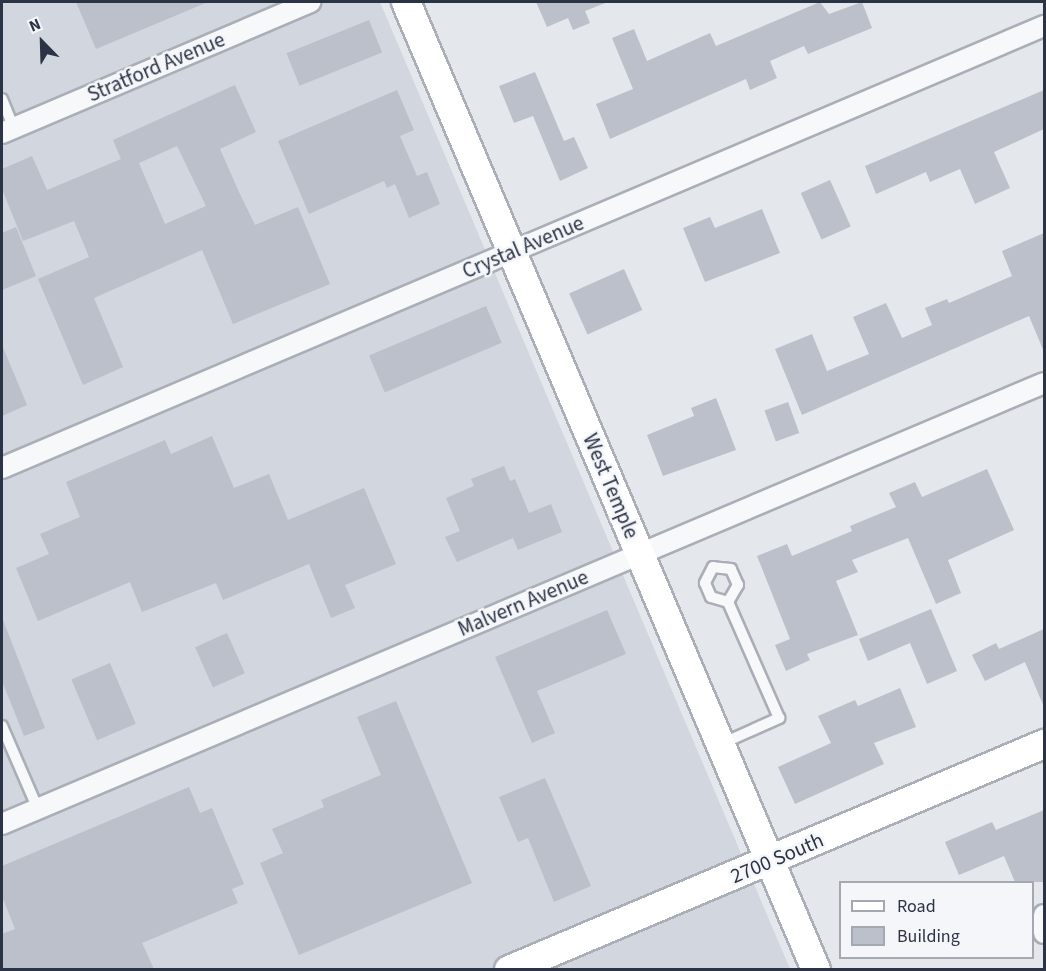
<!DOCTYPE html>
<html>
<head>
<meta charset="utf-8">
<style>
	body { margin:0 }
	#map { position:relative; width:1046px; height:971px; overflow:hidden; background:#e4e7ec; font-family:"Source Sans 3",sans-serif }
	div>[style] { position:absolute }
	[style*='--x'] { left:calc(var(--x)*1px); top:calc(var(--y)*1px); width:calc(var(--w)*1px); rotate:calc(var(--a)*1deg) }
	.built>* { inset:0; background:#d2d6de }
	.building>* { inset:0; background:#bbc0ca; transform-origin:0 0 }
	.roads { filter:drop-shadow(2px 0 #a9aeb7) drop-shadow(-2px 0 #a9aeb7) drop-shadow(0 2px #a9aeb7) drop-shadow(0 -2px #a9aeb7) }
	.lane>* { height:10px; margin:-5px; padding:0 5px; transform-origin:5px; border-radius:5px; background:#f7f8fa }
	.street>* { height:20px; margin:-10px; padding:0 10px; transform-origin:10px; border-radius:10px; background:#f7f8fa }
	.secondary>* { height:28px; margin:-14px; padding:0 14px; transform-origin:14px; border-radius:14px; background:#fff }
	span { translate:-50% -50%; white-space:nowrap; text-align:center; line-height:1.15; -webkit-text-stroke:5px #f4f6f9; paint-order:stroke }
	.street-label { font-size:21px; color:#2b3445 }
	.frame { position:absolute; inset:0; border:3px solid #2b3445; pointer-events:none }
	.legend { position:absolute; left:839px; top:881px; width:195px; height:78px; box-sizing:border-box; background:#f4f6f9; border:2px solid #a4a8b1; margin:0; padding:8px 10px; list-style:none; font-size:18px; color:#2b3445 }
	.legend li { display:flex; align-items:center; gap:12px; height:30px }
	.legend b { width:30px; border:2px solid #a4a8b1 }
	.north { position:absolute; left:12px; top:12px; width:60px; height:60px; -webkit-text-stroke:4px #f4f6f9; paint-order:stroke; rotate:337deg; font-size:16px; font-weight:700; line-height:24px; text-align:center; color:#2b3445 }
	.north::after { content:''; display:block; margin:auto; width:21px; height:27px; background:#2b3445; clip-path:polygon(50% 0,100% 100%,50% 72%,0 100%) }
</style>
</head>
<body>
<div id="map">
	<div class="built">
		<i style="clip-path:polygon(2px 2px,380px 2px,790px 969px,2px 970px)"></i>
	</div>
	<div class="building">
		<i style="clip-path:polygon(76px 2px,208px 2px,96px 49px)"></i>
		<i style="clip-path:polygon(536px 2px,608px 2px,585px 11px,590px 23px,573px 30px,568px 18px,547px 27px)"></i>
		<i style="clip-path:polygon(820px 2px,829px 14px,862px 2px,872px 28px,808px 54px,804px 46px,770px 61px,777px 78px,750px 90px,746px 79px,610px 139px,596px 104px,633px 89px,612px 38px,634px 29px,647px 61px,710px 33px,716px 46px)"></i>
		<i style="left:369px;top:20px;width:35px;height:89px;rotate:68deg"></i>
		<i style="clip-path:polygon(535px 72px,564px 141px,574px 137px,588px 168px,560px 181px,533px 116px,514px 123px,499px 86px)"></i>
		<i style="clip-path:polygon(evenodd,235px 85px,256px 132px,220px 149px,239px 192px,255px 225px,298px 207px,330px 284px,233px 324px,202px 250px,94px 298px,123px 367px,83px 385px,38px 279px,89px 257px,74px 221px,23px 241px,2px 189px,2px 169px,32px 156px,47px 190px,121px 159px,113px 140px,235px 85px,177px 146px,206px 206px,165px 224px,139px 163px,177px 146px)"></i>
		<i style="clip-path:polygon(397px 90px,414px 130px,400px 136px,417px 176px,427px 172px,440px 204px,409px 218px,395px 184px,387px 188px,384px 181px,309px 214px,278px 141px)"></i>
		<i style="clip-path:polygon(1044px 90px,1044px 129px,994px 152px,1010px 188px,975px 204px,960px 169px,930px 182px,926px 172px,876px 194px,865px 166px)"></i>
		<i style="left:830px;top:180px;width:51px;height:32px;rotate:66deg"></i>
		<i style="clip-path:polygon(762px 209px,780px 253px,705px 282px,683px 228px,710px 217px,715px 228px)"></i>
		<i style="clip-path:polygon(16px 227px,36px 276px,2px 290px,2px 233px)"></i>
		<i style="clip-path:polygon(1044px 233px,1044px 352px,1029px 316px,802px 415px,775px 349px,812px 334px,827px 371px,869px 354px,853px 317px,886px 303px,902px 338px,932px 325px,925px 308px,947px 299px,949px 303px,1012px 276px,1002px 251px)"></i>
		<i style="left:624px;top:269px;width:45px;height:60px;rotate:66deg"></i>
		<i style="left:486px;top:306px;width:40px;height:127px;rotate:67deg"></i>
		<i style="clip-path:polygon(2px 345px,27px 405px,2px 416px)"></i>
		<i style="clip-path:polygon(716px 398px,736px 450px,663px 476px,647px 435px,694px 416px,691px 408px)"></i>
		<i style="left:788px;top:402px;width:33px;height:25px;rotate:70deg"></i>
		<i style="clip-path:polygon(212px 436px,234px 488px,269px 474px,288px 520px,364px 488px,396px 564px,345px 585px,355px 608px,331px 618px,309px 564px,223px 600px,216px 583px,142px 612px,130px 582px,38px 621px,16px 568px,49px 554px,40px 534px,80px 517px,66px 482px,165px 440px,171px 454px)"></i>
		<i style="clip-path:polygon(504px 466px,510px 481px,515px 479px,529px 513px,551px 504px,562px 532px,518px 550px,513px 538px,457px 562px,445px 537px,460px 531px,446px 498px,474px 486px,471px 479px)"></i>
		<i style="clip-path:polygon(987px 469px,1014px 530px,948px 560px,961px 593px,936px 604px,908px 538px,852px 560px,858px 572px,836px 581px,858px 635px,807px 654px,810px 660px,786px 671px,775px 645px,790px 639px,757px 556px,787px 544px,792px 556px,852px 531px,850px 526px,896px 507px,889px 493px,915px 482px,922px 497px)"></i>
		<i style="clip-path:polygon(931px 609px,957px 671px,927px 684px,910px 643px,868px 661px,859px 639px)"></i>
		<i style="clip-path:polygon(607px 610px,626px 654px,537px 691px,555px 733px,532px 743px,495px 657px)"></i>
		<i style="clip-path:polygon(3px 620px,45px 728px,24px 736px,2px 681px)"></i>
		<i style="clip-path:polygon(1044px 629px,1044px 707px,1025px 662px,985px 681px,972px 655px,996px 643px,999px 649px)"></i>
		<i style="left:227px;top:633px;width:44px;height:35px;rotate:66deg"></i>
		<i style="left:110px;top:663px;width:66px;height:42px;rotate:67deg"></i>
		<i style="clip-path:polygon(900px 688px,916px 727px,874px 743px,884px 764px,795px 804px,778px 767px,831px 743px,818px 716px,855px 700px,858px 706px)"></i>
		<i style="clip-path:polygon(396px 701px,472px 883px,299px 955px,260px 863px,283px 853px,272px 829px,324px 807px,321px 800px,381px 775px,357px 717px)"></i>
		<i style="clip-path:polygon(545px 778px,591px 886px,554px 902px,528px 838px,518px 842px,499px 797px)"></i>
		<i style="clip-path:polygon(189px 787px,200px 813px,212px 808px,244px 884px,232px 889px,238px 903px,142px 943px,154px 969px,2px 969px,2px 934px,15px 929px,2px 896px,2px 866px)"></i>
		<i style="clip-path:polygon(1044px 810px,1044px 882px,1015px 882px,1004px 856px,959px 875px,945px 842px,992px 822px,996px 830px)"></i>
	</div>
	<div class="roads">
		<div class="lane">
			<i style="--x:2;--y:99;--w:31;--a:68"></i>
			<i style="--x:2;--y:726;--w:90;--a:66.6"></i>
			<i style="--x:721;--y:744;--w:64;--a:-24.1"></i>
			<i style="--x:779;--y:718;--w:127;--a:-113.7"></i>
			<i style="--x:728;--y:602;--w:20;--a:-60"></i>
			<i style="--x:738;--y:585;--w:17;--a:-114"></i>
			<i style="--x:731;--y:569;--w:18;--a:-174"></i>
			<i style="--x:713;--y:567;--w:18;--a:117"></i>
			<i style="--x:705;--y:583;--w:15;--a:67"></i>
			<i style="--x:711;--y:597;--w:18;--a:16"></i>
		</div>
		<div class="street">
			<i style="--x:2;--y:133;--w:335;--a:-23"></i>
			<i style="--x:2;--y:468;--w:1132;--a:-22.99"></i>
			<i style="--x:2;--y:824;--w:1131;--a:-22.94"></i>
			<i style="--x:1044;--y:915;--w:18;--a:90"></i>
		</div>
		<div class="secondary">
			<i style="--x:406;--y:2;--w:1051;--a:67.04"></i>
			<i style="--x:509;--y:970;--w:581;--a:-22.9"></i>
		</div>
	</div>
	<div class="street-label">
		<span style="left:156px;top:67px;rotate:-23deg">Stratford Avenue</span>
		<span style="left:523px;top:247px;rotate:-23deg">Crystal Avenue</span>
		<span style="left:611px;top:486px;rotate:67deg">West Temple</span>
		<span style="left:523px;top:603px;rotate:-23deg">Malvern Avenue</span>
		<span style="left:777px;top:858px;rotate:-23deg">2700 South</span>
	</div>
	<div class="frame"></div>
	<ul class="legend">
	<li><b style="height:8px;background:#fff"></b>Road</li>
	<li><b style="height:16px;background:#bbc0ca"></b>Building</li>
	</ul>
	<div class="north">N</div>
</div>
</body>
</html>
